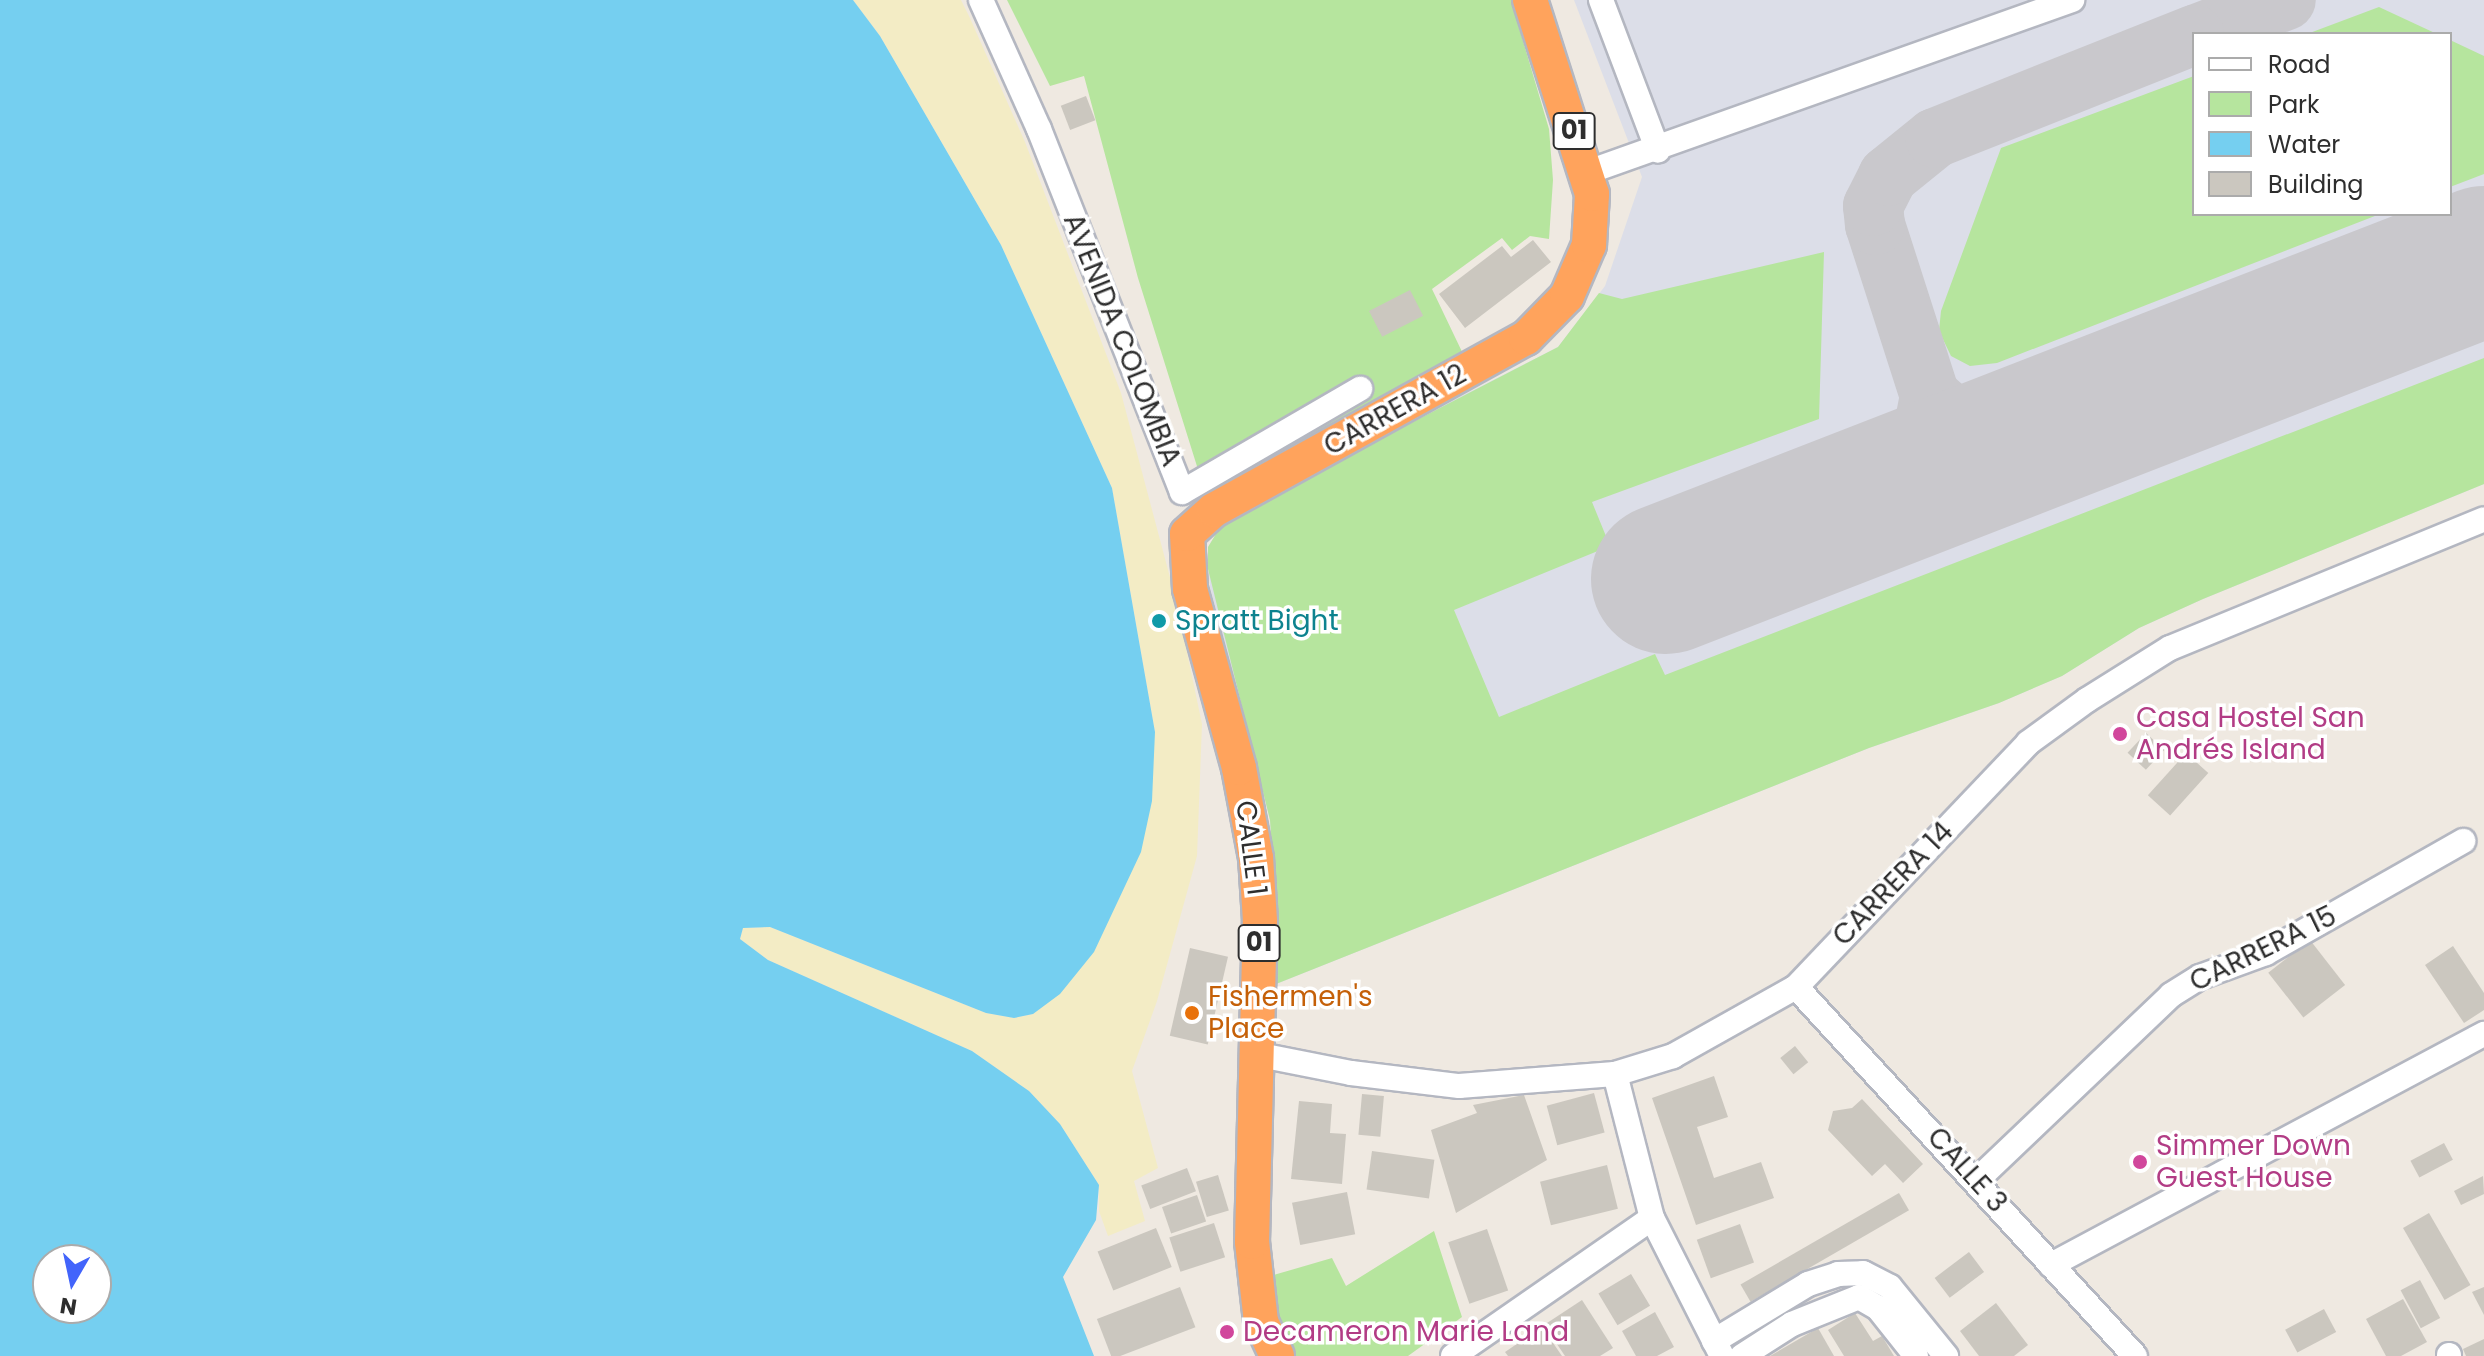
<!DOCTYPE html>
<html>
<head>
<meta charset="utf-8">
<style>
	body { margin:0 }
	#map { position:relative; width:2484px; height:1356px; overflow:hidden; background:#efe9e1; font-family:Poppins,sans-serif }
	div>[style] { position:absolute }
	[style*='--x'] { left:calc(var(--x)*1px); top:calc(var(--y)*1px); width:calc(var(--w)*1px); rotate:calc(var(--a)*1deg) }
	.airport>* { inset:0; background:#dcdee8 }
	.green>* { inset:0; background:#b6e59e }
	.sand>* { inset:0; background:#f3ecc5 }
	.water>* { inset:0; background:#75cff0 }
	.taxiway>* { height:60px; margin:-30px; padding:0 30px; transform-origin:30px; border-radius:30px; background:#c9c8cc }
	.runway>* { height:150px; margin:-75px; padding:0 75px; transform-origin:75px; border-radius:75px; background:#c9c8cc }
	.building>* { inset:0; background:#cbc7bf; transform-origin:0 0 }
	.roads { filter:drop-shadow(2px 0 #b4b7c1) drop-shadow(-2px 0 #b4b7c1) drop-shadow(0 2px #b4b7c1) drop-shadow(0 -2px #b4b7c1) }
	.minor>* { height:24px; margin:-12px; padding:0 12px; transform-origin:12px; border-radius:12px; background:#fff }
	.highway>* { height:34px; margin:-17px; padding:0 17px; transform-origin:17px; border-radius:17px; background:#ffa35c }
	.dots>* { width:22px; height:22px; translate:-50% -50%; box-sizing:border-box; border:4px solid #fff; border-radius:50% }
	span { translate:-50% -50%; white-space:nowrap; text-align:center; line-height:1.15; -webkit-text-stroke:7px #fff; paint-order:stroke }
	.shield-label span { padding:2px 6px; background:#fff; border:2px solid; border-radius:6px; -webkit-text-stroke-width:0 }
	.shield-label { font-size:26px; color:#2e2e2e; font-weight:700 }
	.street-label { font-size:28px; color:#2e2e2e }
	.culture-label { font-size:28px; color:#0d838f }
	.left { translate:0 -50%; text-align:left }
	.hotel-label { font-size:28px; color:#b23c85 }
	.food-label { font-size:28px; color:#c56008 }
	.legend { position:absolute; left:2192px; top:32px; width:260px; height:184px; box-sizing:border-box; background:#fff; border:2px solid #ababab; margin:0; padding:10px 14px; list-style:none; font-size:24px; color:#2e2e2e }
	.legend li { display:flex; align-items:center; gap:16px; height:40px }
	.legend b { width:40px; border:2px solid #ababab }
	.north { position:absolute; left:32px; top:1244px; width:80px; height:80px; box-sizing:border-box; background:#fff; border:2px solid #ababab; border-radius:50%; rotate:189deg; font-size:22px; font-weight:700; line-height:32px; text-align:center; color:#2e2e2e }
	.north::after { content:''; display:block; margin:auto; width:28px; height:36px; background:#4264fb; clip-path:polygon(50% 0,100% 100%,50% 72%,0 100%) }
</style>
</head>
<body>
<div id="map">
	<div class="airport">
		<i style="clip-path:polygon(evenodd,1574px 0,2484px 0,2484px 484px,2203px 599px,2139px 628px,2062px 676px,1999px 703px,1869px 748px,1276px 984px,1279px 949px,1270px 820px,1210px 587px,1208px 547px,1219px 529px,1375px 440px,1558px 347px,1605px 286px,1642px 177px,1574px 0,2194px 34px,2450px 34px,2450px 214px,2194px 214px,2194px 34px)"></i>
	</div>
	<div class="green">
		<i style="clip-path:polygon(1007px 0,1511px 0,1549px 129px,1553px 180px,1549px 239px,1530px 236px,1512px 250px,1502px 238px,1432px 289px,1465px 358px,1206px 495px,1138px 278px,1084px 76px,1050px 86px)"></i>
		<i style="clip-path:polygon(2379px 7px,2437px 34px,2307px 34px)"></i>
		<i style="clip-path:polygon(2450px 40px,2484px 56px,2484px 174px,2450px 187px)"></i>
		<i style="clip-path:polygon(2194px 76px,2194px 214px,2380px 214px,1997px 363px,1970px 366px,1951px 356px,1939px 331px,1941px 311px,2001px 148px)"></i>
		<i style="clip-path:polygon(1824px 252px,1819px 419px,1592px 502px,1610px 546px,1454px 610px,1499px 717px,1655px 654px,1665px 675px,2484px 358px,2484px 484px,2203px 599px,2139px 628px,2062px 676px,1999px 703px,1869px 748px,1276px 984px,1279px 949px,1270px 820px,1208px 569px,1208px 547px,1219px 529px,1258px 502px,1558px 347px,1599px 293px,1622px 299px)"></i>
		<i style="clip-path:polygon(1434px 1231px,1462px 1317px,1408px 1356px,1295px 1356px,1284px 1343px,1267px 1277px,1332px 1258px,1346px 1286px)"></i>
	</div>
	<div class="sand">
		<i style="clip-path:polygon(853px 0,961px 0,969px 16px,1025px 142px,1121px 393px,1176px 600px,1202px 724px,1197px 856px,1157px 1001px,1132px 1071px,1158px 1168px,1134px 1181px,1145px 1221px,1108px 1236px,1099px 1211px,1099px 1185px,1060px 1124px,1029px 1091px,972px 1051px,768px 960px,740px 939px,743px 928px,770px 927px,986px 1013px,1014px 1018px,1033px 1014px,1155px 732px,1112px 488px,1001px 245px,880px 36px)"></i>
	</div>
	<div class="water">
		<i style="clip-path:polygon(evenodd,0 0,853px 0,880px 36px,1001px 245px,1112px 488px,1155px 732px,1152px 801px,1141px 852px,1094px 952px,1060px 994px,1033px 1014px,1014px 1018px,986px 1013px,770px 927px,743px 928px,740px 939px,768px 960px,972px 1051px,1029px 1091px,1060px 1124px,1099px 1185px,1096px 1220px,1063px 1277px,1094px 1356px,0 1356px,0 0,48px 1260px,96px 1260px,96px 1308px,48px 1308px,48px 1260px)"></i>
	</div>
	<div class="taxiway">
		<i style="--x:2197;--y:34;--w:95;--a:-20.9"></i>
		<i style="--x:1930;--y:396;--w:50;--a:41"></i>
		<i style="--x:1968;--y:429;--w:52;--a:16.7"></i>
		<i style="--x:1885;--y:494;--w:50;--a:-48.3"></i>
		<i style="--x:1918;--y:457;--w:62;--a:-78.9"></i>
		<i style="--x:1930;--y:396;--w:180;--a:-107.8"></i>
		<i style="--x:1875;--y:225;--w:19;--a:-96"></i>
		<i style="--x:1873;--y:206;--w:34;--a:-63"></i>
		<i style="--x:1888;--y:176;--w:60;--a:-39"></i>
		<i style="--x:1935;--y:138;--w:279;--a:-21.7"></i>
	</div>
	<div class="runway">
		<i style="--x:1666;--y:579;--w:878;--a:-21.24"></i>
	</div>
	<div class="building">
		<i style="left:1086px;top:96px;width:26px;height:27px;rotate:69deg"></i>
		<i style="clip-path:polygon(1533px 240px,1551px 262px,1465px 328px,1439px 294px,1502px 246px,1511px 257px)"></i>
		<i style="left:1410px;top:290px;width:29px;height:46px;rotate:63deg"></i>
		<i style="left:2146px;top:733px;width:25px;height:27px;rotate:43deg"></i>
		<i style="left:2186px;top:753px;width:30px;height:57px;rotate:42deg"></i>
		<i style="left:2310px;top:940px;width:57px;height:53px;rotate:52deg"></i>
		<i style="clip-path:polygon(2453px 946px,2484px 993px,2484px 1010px,2464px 1023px,2425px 965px)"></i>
		<i style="left:1190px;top:948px;width:39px;height:90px;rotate:13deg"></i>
		<i style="left:1795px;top:1046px;width:21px;height:19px;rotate:51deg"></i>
		<i style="clip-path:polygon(1714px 1076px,1728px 1117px,1697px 1127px,1714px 1178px,1761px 1162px,1774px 1198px,1696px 1225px,1652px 1098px)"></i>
		<i style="left:1594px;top:1093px;width:41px;height:49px;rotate:75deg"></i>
		<i style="left:1362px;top:1094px;width:22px;height:41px;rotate:5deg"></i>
		<i style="clip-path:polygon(1524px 1095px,1547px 1160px,1456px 1213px,1431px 1130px,1477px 1113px,1473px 1105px)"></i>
		<i style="clip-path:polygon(1862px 1099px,1923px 1164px,1903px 1183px,1885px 1164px,1872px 1176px,1828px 1130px,1833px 1111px,1852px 1108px)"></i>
		<i style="clip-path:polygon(1299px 1101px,1332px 1104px,1330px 1133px,1346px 1134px,1342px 1184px,1291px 1179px)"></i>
		<i style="left:2444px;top:1143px;width:19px;height:38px;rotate:62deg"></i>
		<i style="left:1372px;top:1151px;width:63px;height:39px;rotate:8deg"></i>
		<i style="left:1607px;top:1165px;width:45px;height:69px;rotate:76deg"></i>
		<i style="left:1187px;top:1168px;width:25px;height:49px;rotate:69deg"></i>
		<i style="left:1218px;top:1175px;width:37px;height:23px;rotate:73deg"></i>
		<i style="clip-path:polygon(2483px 1176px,2484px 1194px,2461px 1205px,2454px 1191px)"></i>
		<i style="left:1347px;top:1192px;width:43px;height:56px;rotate:79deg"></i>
		<i style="left:1899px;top:1193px;width:20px;height:183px;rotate:60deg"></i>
		<i style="left:1197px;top:1195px;width:28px;height:37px;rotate:71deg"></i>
		<i style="left:2429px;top:1213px;width:83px;height:30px;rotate:60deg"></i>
		<i style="left:1214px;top:1223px;width:36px;height:47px;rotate:72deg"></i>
		<i style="left:1740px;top:1224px;width:41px;height:46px;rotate:70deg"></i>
		<i style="left:1156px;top:1228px;width:42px;height:63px;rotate:68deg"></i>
		<i style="left:1487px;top:1229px;width:65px;height:41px;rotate:71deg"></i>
		<i style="left:1969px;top:1252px;width:25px;height:43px;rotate:53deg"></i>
		<i style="left:1631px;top:1274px;width:37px;height:38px;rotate:59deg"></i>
		<i style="left:2420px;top:1280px;width:43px;height:22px;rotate:62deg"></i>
		<i style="left:1180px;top:1287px;width:43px;height:89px;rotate:69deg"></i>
		<i style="clip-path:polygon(2484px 1287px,2484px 1315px,2472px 1292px)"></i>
		<i style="clip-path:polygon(2403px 1299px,2427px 1342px,2401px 1356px,2386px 1356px,2366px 1319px)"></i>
		<i style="clip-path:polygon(1582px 1300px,1613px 1348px,1600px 1356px,1565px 1356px,1544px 1325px)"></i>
		<i style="clip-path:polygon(1996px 1303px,2028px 1345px,2014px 1356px,1979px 1356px,1960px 1331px)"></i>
		<i style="left:2324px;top:1309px;width:26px;height:44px;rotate:62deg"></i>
		<i style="clip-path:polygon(1655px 1312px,1674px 1347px,1657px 1356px,1636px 1356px,1622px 1331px)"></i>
		<i style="clip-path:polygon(1855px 1313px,1873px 1341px,1882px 1336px,1894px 1356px,1844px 1356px,1828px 1330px)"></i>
		<i style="clip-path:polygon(1542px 1327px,1562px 1356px,1508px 1356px,1505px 1352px)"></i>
		<i style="clip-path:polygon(1818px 1328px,1834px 1356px,1770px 1356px)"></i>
		<i style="clip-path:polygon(2484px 1339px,2484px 1356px,2466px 1356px,2463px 1349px)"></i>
	</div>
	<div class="roads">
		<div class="minor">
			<i style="--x:981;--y:0;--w:141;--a:65.8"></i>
			<i style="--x:1039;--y:129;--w:390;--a:68.5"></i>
			<i style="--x:1182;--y:492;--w:206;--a:-30.1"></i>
			<i style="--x:1601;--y:0;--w:161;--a:69.3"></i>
			<i style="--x:1588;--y:172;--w:514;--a:-19.56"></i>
			<i style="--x:1796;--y:987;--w:501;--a:47.43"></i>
			<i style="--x:1255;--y:1054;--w:98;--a:11.2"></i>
			<i style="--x:1351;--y:1073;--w:109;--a:6.9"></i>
			<i style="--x:1459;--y:1086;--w:156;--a:-4.4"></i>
			<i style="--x:1615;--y:1074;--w:61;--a:-17.2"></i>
			<i style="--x:1673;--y:1056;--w:141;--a:-29.3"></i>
			<i style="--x:1796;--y:987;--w:337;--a:-46.4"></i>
			<i style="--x:2028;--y:743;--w:73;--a:-36.1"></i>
			<i style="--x:2087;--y:700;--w:98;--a:-32.1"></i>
			<i style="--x:2170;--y:648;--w:339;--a:-22.3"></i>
			<i style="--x:1615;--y:1074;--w:149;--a:75.6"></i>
			<i style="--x:1652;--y:1218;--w:155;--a:63.1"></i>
			<i style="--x:1977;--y:1180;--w:268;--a:-43.6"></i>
			<i style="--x:2171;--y:995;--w:34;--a:-32"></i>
			<i style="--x:2200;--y:977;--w:70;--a:-20"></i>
			<i style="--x:2266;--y:953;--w:227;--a:-29.6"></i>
			<i style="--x:2051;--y:1265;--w:491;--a:-28.1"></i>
			<i style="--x:1714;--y:1341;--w:110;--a:-31.2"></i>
			<i style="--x:1808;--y:1284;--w:32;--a:-18"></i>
			<i style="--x:1838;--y:1274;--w:25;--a:-2"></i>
			<i style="--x:1863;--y:1273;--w:30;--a:27"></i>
			<i style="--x:1890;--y:1287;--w:89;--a:50.9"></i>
			<i style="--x:2449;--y:1355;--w:1;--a:90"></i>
			<i style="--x:1453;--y:1356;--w:242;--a:-34.7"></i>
			<i style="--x:1742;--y:1356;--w:59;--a:-32.6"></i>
			<i style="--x:1792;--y:1324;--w:72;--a:-21.9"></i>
			<i style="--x:1859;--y:1297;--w:22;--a:30"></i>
			<i style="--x:1878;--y:1308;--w:61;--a:51.6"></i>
		</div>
		<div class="highway">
			<i style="--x:1277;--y:1356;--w:38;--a:-115"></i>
			<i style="--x:1261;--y:1322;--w:81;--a:-96.4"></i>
			<i style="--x:1252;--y:1242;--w:321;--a:-88.6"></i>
			<i style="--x:1260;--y:921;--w:63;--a:-93.6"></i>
			<i style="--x:1256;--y:858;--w:92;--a:-100.7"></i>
			<i style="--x:1239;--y:768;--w:186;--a:-105.3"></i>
			<i style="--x:1190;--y:589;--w:55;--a:-93.1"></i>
			<i style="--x:1187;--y:534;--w:36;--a:-42"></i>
			<i style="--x:1214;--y:510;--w:356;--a:-28.9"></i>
			<i style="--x:1526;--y:338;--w:59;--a:-45.7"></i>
			<i style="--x:1567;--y:296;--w:56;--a:-66.7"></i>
			<i style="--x:1589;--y:245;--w:51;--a:-86.6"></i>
			<i style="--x:1592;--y:194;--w:204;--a:-107.7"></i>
		</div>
	</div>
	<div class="dots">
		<i style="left:1159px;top:621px;background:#0f9aa8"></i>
		<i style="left:2120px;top:734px;background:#d1479c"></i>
		<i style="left:1192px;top:1013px;background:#e8710a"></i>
		<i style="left:2140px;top:1162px;background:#d1479c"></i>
		<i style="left:1227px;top:1332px;background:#d1479c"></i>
	</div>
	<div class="shield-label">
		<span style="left:1574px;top:131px">01</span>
		<span style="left:1259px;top:943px">01</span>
	</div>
	<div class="street-label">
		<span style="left:1122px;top:340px;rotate:68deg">AVENIDA COLOMBIA</span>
		<span style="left:1395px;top:410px;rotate:-29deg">CARRERA 12</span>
		<span style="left:1251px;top:848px;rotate:83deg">CALLE 1</span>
		<span style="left:1893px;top:884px;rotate:-46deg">CARRERA 14</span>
		<span style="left:2263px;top:949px;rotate:-26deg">CARRERA 15</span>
		<span style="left:1967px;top:1170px;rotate:48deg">CALLE 3</span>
	</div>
	<div class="culture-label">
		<span class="left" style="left:1175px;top:621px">Spratt Bight</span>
	</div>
	<div class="hotel-label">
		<span class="left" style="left:2136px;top:734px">Casa Hostel San<br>Andrés Island</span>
		<span class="left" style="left:2156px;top:1162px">Simmer Down<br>Guest House</span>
		<span class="left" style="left:1243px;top:1332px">Decameron Marie Land</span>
	</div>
	<div class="food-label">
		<span class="left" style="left:1208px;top:1013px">Fishermen's<br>Place</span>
	</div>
	<ul class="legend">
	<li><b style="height:10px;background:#fff"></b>Road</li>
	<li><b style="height:22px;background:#b6e59e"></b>Park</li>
	<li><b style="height:22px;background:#75cff0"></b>Water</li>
	<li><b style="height:22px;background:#cbc7bf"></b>Building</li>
	</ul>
	<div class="north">N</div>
</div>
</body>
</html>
